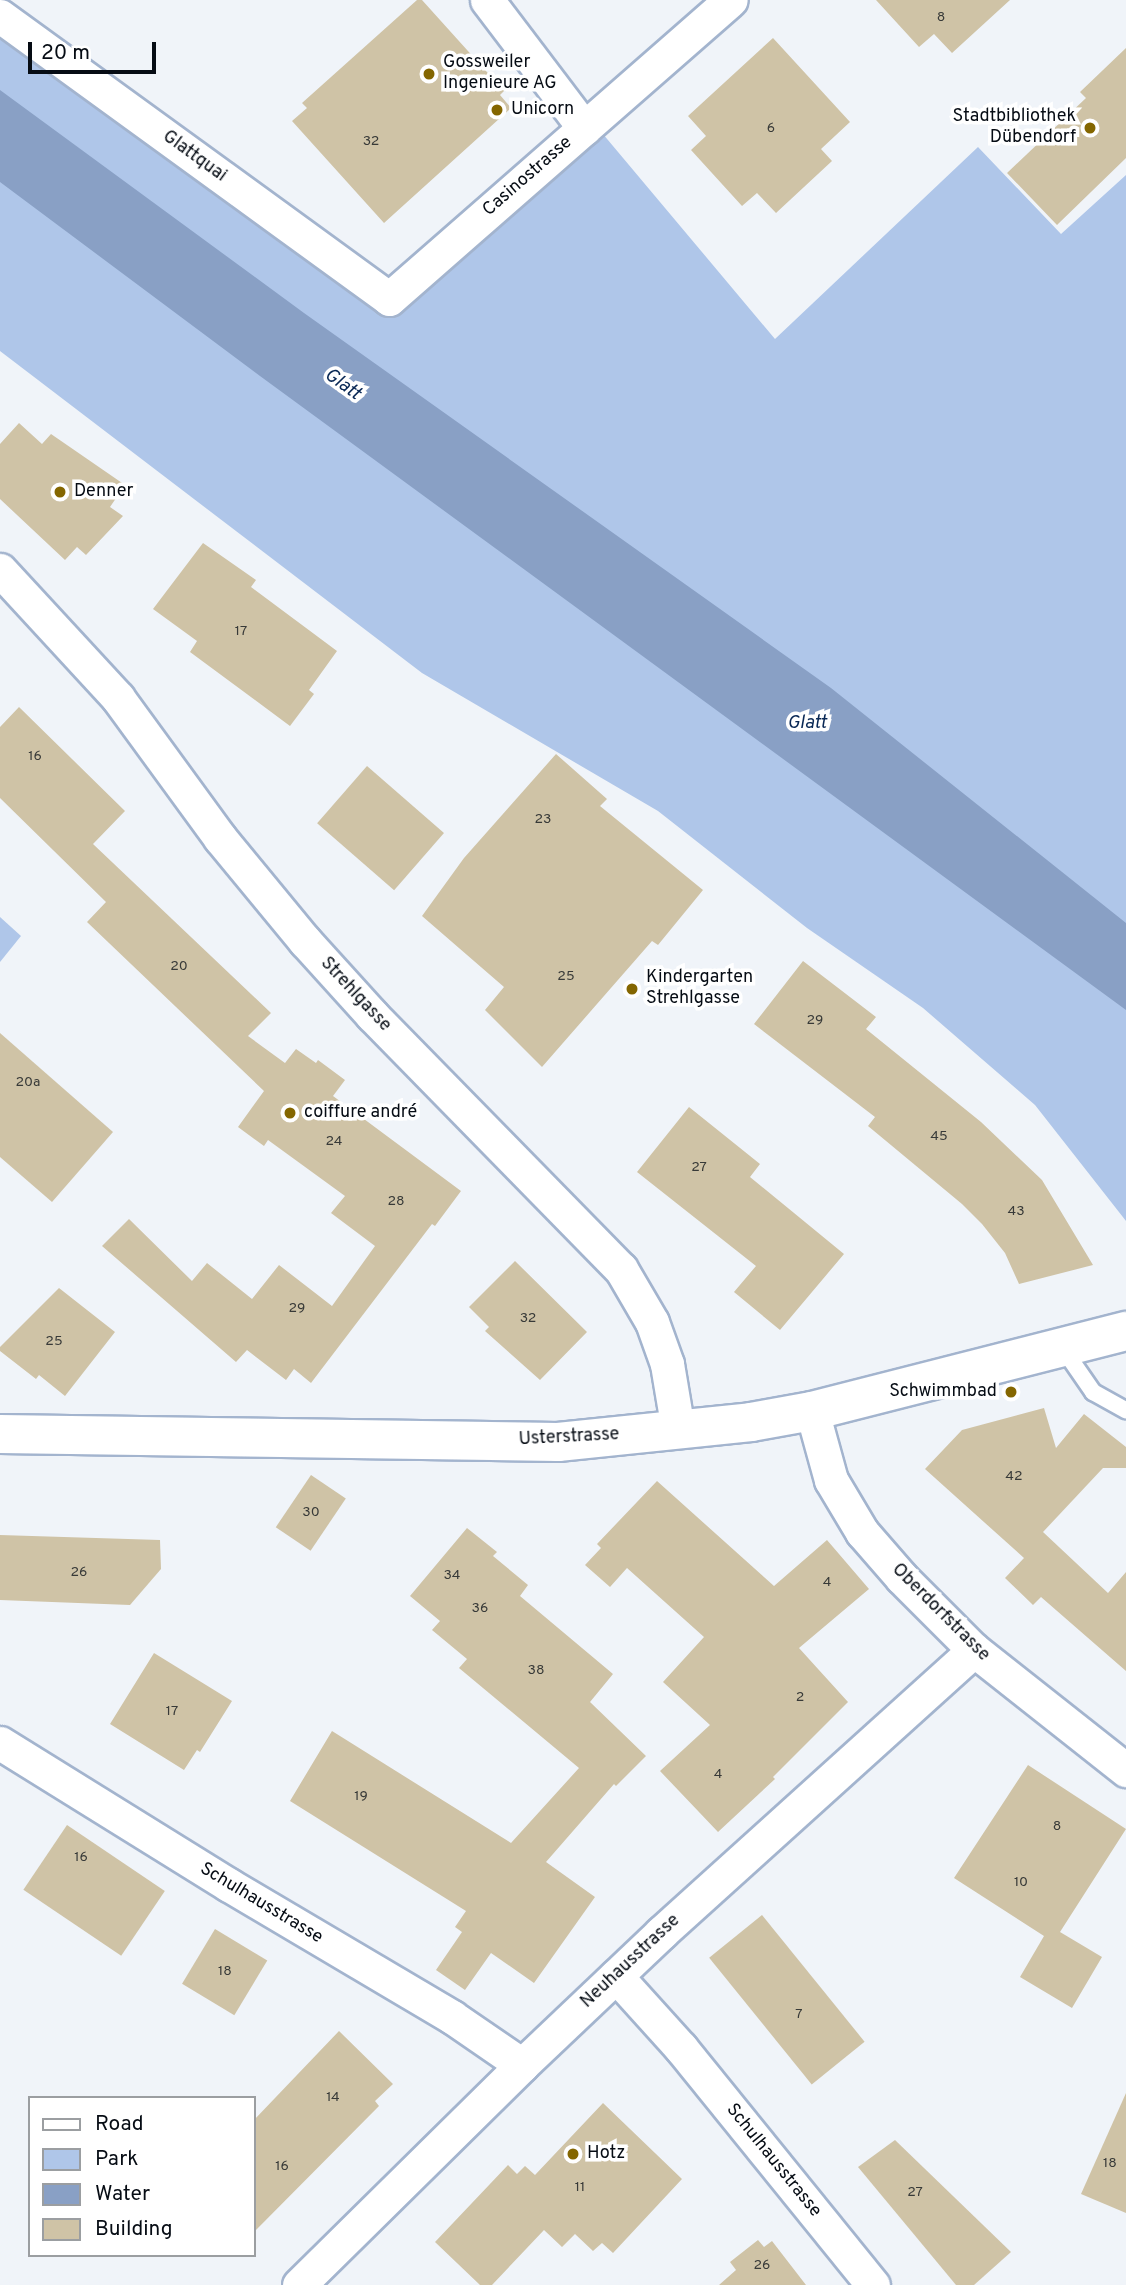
<!DOCTYPE html>
<html>
<head>
<meta charset="utf-8">
<style>
	body { margin:0 }
	#map { position:relative; width:1126px; height:2285px; overflow:hidden; background:#f0f4f9; font-family:Overpass,sans-serif }
	div>[style] { position:absolute }
	[style*='--x'] { left:calc(var(--x)*1px); top:calc(var(--y)*1px); width:calc(var(--w)*1px); rotate:calc(var(--a)*1deg) }
	.green>* { inset:0; background:#afc6e9 }
	.water>* { inset:0; background:#89a0c5 }
	.building>* { inset:0; background:#cfc3a6; transform-origin:0 0 }
	.roads { filter:drop-shadow(2px 0 #a3b4ce) drop-shadow(-2px 0 #a3b4ce) drop-shadow(0 2px #a3b4ce) drop-shadow(0 -2px #a3b4ce) }
	.lane>* { height:16px; margin:-8px; padding:0 8px; transform-origin:8px; border-radius:8px; background:#fff }
	.street>* { height:33px; margin:-16.5px; padding:0 16.5px; transform-origin:16.5px; border-radius:16.5px; background:#fff }
	.secondary>* { height:38px; margin:-19px; padding:0 19px; transform-origin:19px; border-radius:19px; background:#fff }
	.dots>* { width:19px; height:19px; translate:-50% -50%; box-sizing:border-box; border:4px solid #fff; border-radius:50% }
	span { translate:-50% -50%; white-space:nowrap; text-align:center; line-height:1.15; -webkit-text-stroke:7px #fff; paint-order:stroke }
	.number-label { font-size:14px; color:#383a38 }
	.number-label span { -webkit-text-stroke-width:0 }
	.poi-label { font-size:18px; color:#060c14 }
	.left { translate:0 -50%; text-align:left }
	.right { translate:-100% -50%; text-align:right }
	.street-label { font-size:18px; color:#060c14 }
	.water-label { font-size:19px; color:#092855; font-style:italic }
	.legend { position:absolute; left:28px; top:2096px; width:228px; height:161px; box-sizing:border-box; background:#fff; border:2px solid #9b9ea1; margin:0; padding:9px 12px; list-style:none; font-size:21px; color:#060c14 }
	.legend li { display:flex; align-items:center; gap:14px; height:35px }
	.legend b { width:35px; border:2px solid #9b9ea1 }
	.scale { position:absolute; left:28px; top:42px; width:128px; height:32px; box-sizing:border-box; border:4px solid #060c14; border-top:0; padding-left:9px; font-size:21px; line-height:24px; white-space:nowrap; color:#060c14; -webkit-text-stroke:5px #fff; paint-order:stroke }
</style>
</head>
<body>
<div id="map">
	<div class="green">
		<i style="clip-path:polygon(0 38px,389px 299px,592px 121px,775px 339px,978px 147px,1061px 234px,1126px 175px,1126px 1221px,1035px 1105px,923px 1008px,807px 928px,658px 811px,422px 673px,0 351px)"></i>
		<i style="clip-path:polygon(0 917px,21px 936px,0 962px)"></i>
	</div>
	<div class="water">
		<i style="clip-path:polygon(0 90px,304px 313px,831px 688px,1126px 923px,1126px 1010px,260px 376px,0 182px)"></i>
	</div>
	<div class="building">
		<i style="clip-path:polygon(417px 0,422px 0,504px 91px,500px 95px,511px 108px,384px 223px,292px 121px,307px 108px,302px 103px)"></i>
		<i style="clip-path:polygon(876px 0,1010px 0,952px 53px,934px 34px,919px 47px)"></i>
		<i style="clip-path:polygon(773px 38px,850px 122px,821px 149px,832px 161px,776px 213px,757px 193px,742px 206px,691px 150px,706px 136px,688px 116px)"></i>
		<i style="clip-path:polygon(1126px 48px,1126px 158px,1057px 225px,1007px 173px,1086px 98px,1080px 92px)"></i>
		<i style="clip-path:polygon(19px 423px,42px 444px,51px 434px,125px 485px,110px 507px,123px 516px,86px 555px,77px 547px,65px 560px,0 499px,0 444px)"></i>
		<i style="clip-path:polygon(203px 543px,256px 580px,251px 587px,337px 651px,309px 690px,314px 694px,290px 726px,190px 652px,197px 641px,153px 609px)"></i>
		<i style="clip-path:polygon(19px 707px,125px 811px,93px 844px,271px 1013px,248px 1036px,285px 1063px,296px 1049px,316px 1063px,318px 1060px,345px 1080px,333px 1096px,461px 1191px,435px 1226px,432px 1224px,311px 1383px,294px 1369px,286px 1380px,247px 1350px,236px 1362px,102px 1246px,129px 1219px,192px 1281px,207px 1263px,252px 1299px,279px 1265px,332px 1306px,375px 1246px,331px 1213px,345px 1196px,268px 1140px,264px 1146px,238px 1127px,264px 1091px,87px 922px,106px 902px,0 798px,0 727px)"></i>
		<i style="clip-path:polygon(556px 754px,607px 799px,600px 806px,703px 890px,658px 945px,652px 941px,542px 1067px,485px 1010px,504px 987px,422px 916px,464px 858px)"></i>
		<i style="left:367px;top:766px;width:102px;height:76px;rotate:41deg"></i>
		<i style="clip-path:polygon(803px 961px,876px 1017px,866px 1029px,981px 1122px,1042px 1180px,1093px 1265px,1019px 1284px,1005px 1253px,982px 1224px,962px 1204px,868px 1126px,875px 1117px,754px 1024px)"></i>
		<i style="clip-path:polygon(0 1033px,113px 1132px,52px 1202px,0 1157px)"></i>
		<i style="clip-path:polygon(689px 1107px,760px 1164px,750px 1177px,844px 1254px,780px 1330px,734px 1292px,756px 1266px,637px 1172px)"></i>
		<i style="clip-path:polygon(515px 1261px,587px 1332px,540px 1380px,485px 1331px,489px 1327px,469px 1307px)"></i>
		<i style="clip-path:polygon(59px 1288px,115px 1332px,65px 1396px,39px 1375px,36px 1379px,0 1351px,0 1347px)"></i>
		<i style="clip-path:polygon(1044px 1408px,1056px 1448px,1084px 1414px,1126px 1447px,1126px 1468px,1103px 1468px,1043px 1532px,1108px 1593px,1126px 1572px,1126px 1671px,1041px 1597px,1033px 1605px,1005px 1578px,1024px 1558px,925px 1469px,962px 1430px)"></i>
		<i style="left:311px;top:1475px;width:42px;height:63px;rotate:34deg"></i>
		<i style="clip-path:polygon(657px 1481px,774px 1586px,827px 1540px,869px 1589px,799px 1648px,848px 1702px,773px 1777px,775px 1779px,718px 1832px,660px 1771px,710px 1725px,663px 1682px,704px 1637px,627px 1568px,610px 1587px,585px 1565px,601px 1548px,597px 1544px)"></i>
		<i style="clip-path:polygon(467px 1528px,497px 1552px,493px 1556px,528px 1585px,520px 1596px,613px 1674px,590px 1702px,646px 1756px,616px 1786px,614px 1784px,546px 1862px,595px 1897px,534px 1983px,491px 1953px,465px 1990px,436px 1970px,462px 1932px,455px 1927px,466px 1911px,290px 1801px,332px 1731px,511px 1843px,579px 1768px,459px 1668px,467px 1659px,432px 1630px,440px 1621px,410px 1596px)"></i>
		<i style="clip-path:polygon(0 1535px,160px 1540px,161px 1569px,130px 1605px,0 1600px)"></i>
		<i style="clip-path:polygon(154px 1653px,232px 1701px,200px 1752px,197px 1750px,184px 1770px,110px 1724px)"></i>
		<i style="clip-path:polygon(1028px 1765px,1126px 1829px,1060px 1932px,1102px 1957px,1072px 2008px,1020px 1977px,1044px 1936px,954px 1878px)"></i>
		<i style="left:67px;top:1825px;width:118px;height:78px;rotate:34deg"></i>
		<i style="left:762px;top:1915px;width:163px;height:68px;rotate:51deg"></i>
		<i style="left:215px;top:1929px;width:61px;height:64px;rotate:31deg"></i>
		<i style="clip-path:polygon(339px 2031px,393px 2084px,375px 2101px,379px 2106px,254px 2232px,254px 2120px)"></i>
		<i style="clip-path:polygon(1126px 2093px,1126px 2213px,1081px 2194px)"></i>
		<i style="clip-path:polygon(603px 2103px,682px 2179px,613px 2253px,602px 2243px,593px 2251px,575px 2234px,562px 2247px,544px 2230px,492px 2285px,480px 2285px,435px 2242px,508px 2165px,517px 2174px,525px 2166px,535px 2175px)"></i>
		<i style="clip-path:polygon(895px 2140px,1011px 2252px,974px 2285px,956px 2285px,858px 2167px)"></i>
		<i style="clip-path:polygon(758px 2240px,764px 2247px,772px 2241px,806px 2285px,719px 2285px,736px 2270px,730px 2262px)"></i>
	</div>
	<div class="roads">
		<div class="lane">
			<i style="--x:1062;--y:1347;--w:55;--a:55.4"></i>
			<i style="--x:1093;--y:1392;--w:38;--a:29"></i>
		</div>
		<div class="street">
			<i style="--x:487;--y:0;--w:161;--a:52.8"></i>
			<i style="--x:0;--y:16;--w:481;--a:36"></i>
			<i style="--x:389;--y:299;--w:454;--a:-41.2"></i>
			<i style="--x:0;--y:570;--w:174;--a:47.3"></i>
			<i style="--x:118;--y:698;--w:173;--a:53.9"></i>
			<i style="--x:220;--y:838;--w:134;--a:50.5"></i>
			<i style="--x:305;--y:941;--w:100;--a:47.8"></i>
			<i style="--x:372;--y:1015;--w:356;--a:45.6"></i>
			<i style="--x:621;--y:1269;--w:61;--a:59.7"></i>
			<i style="--x:652;--y:1322;--w:45;--a:70.3"></i>
			<i style="--x:667;--y:1364;--w:67;--a:80.5"></i>
			<i style="--x:812;--y:1411;--w:72;--a:74.6"></i>
			<i style="--x:831;--y:1480;--w:61;--a:59.2"></i>
			<i style="--x:862;--y:1532;--w:61;--a:49"></i>
			<i style="--x:902;--y:1578;--w:102;--a:45"></i>
			<i style="--x:974;--y:1650;--w:194;--a:38.3"></i>
			<i style="--x:0;--y:1743;--w:269;--a:31.8"></i>
			<i style="--x:229;--y:1885;--w:259;--a:30.6"></i>
			<i style="--x:452;--y:2017;--w:85;--a:34.4"></i>
			<i style="--x:616;--y:1976;--w:97;--a:47.9"></i>
			<i style="--x:681;--y:2048;--w:305;--a:51"></i>
			<i style="--x:299;--y:2285;--w:313;--a:-44.6"></i>
			<i style="--x:522;--y:2065;--w:192;--a:-43.5"></i>
			<i style="--x:661;--y:1933;--w:422;--a:-42.1"></i>
		</div>
		<div class="secondary">
			<i style="--x:0;--y:1434;--w:558;--a:0.82"></i>
			<i style="--x:558;--y:1442;--w:194;--a:-5.9"></i>
			<i style="--x:751;--y:1422;--w:62;--a:-10.2"></i>
			<i style="--x:812;--y:1411;--w:324;--a:-14.3"></i>
		</div>
	</div>
	<div class="dots">
		<i style="left:429px;top:74px;background:#846600"></i>
		<i style="left:497px;top:110px;background:#846600"></i>
		<i style="left:1090px;top:128px;background:#846600"></i>
		<i style="left:60px;top:492px;background:#846600"></i>
		<i style="left:632px;top:989px;background:#846600"></i>
		<i style="left:290px;top:1113px;background:#846600"></i>
		<i style="left:1011px;top:1392px;background:#846600"></i>
		<i style="left:573px;top:2154px;background:#846600"></i>
	</div>
	<div class="number-label">
		<span style="left:941px;top:18px">8</span>
		<span style="left:771px;top:129px">6</span>
		<span style="left:371px;top:142px">32</span>
		<span style="left:241px;top:632px">17</span>
		<span style="left:35px;top:757px">16</span>
		<span style="left:543px;top:820px">23</span>
		<span style="left:179px;top:967px">20</span>
		<span style="left:566px;top:977px">25</span>
		<span style="left:815px;top:1021px">29</span>
		<span style="left:28px;top:1083px">20a</span>
		<span style="left:939px;top:1137px">45</span>
		<span style="left:334px;top:1142px">24</span>
		<span style="left:699px;top:1168px">27</span>
		<span style="left:396px;top:1202px">28</span>
		<span style="left:1016px;top:1212px">43</span>
		<span style="left:297px;top:1309px">29</span>
		<span style="left:528px;top:1319px">32</span>
		<span style="left:54px;top:1342px">25</span>
		<span style="left:1014px;top:1477px">42</span>
		<span style="left:311px;top:1513px">30</span>
		<span style="left:79px;top:1573px">26</span>
		<span style="left:452px;top:1576px">34</span>
		<span style="left:827px;top:1583px">4</span>
		<span style="left:480px;top:1609px">36</span>
		<span style="left:536px;top:1671px">38</span>
		<span style="left:800px;top:1698px">2</span>
		<span style="left:172px;top:1712px">17</span>
		<span style="left:718px;top:1775px">4</span>
		<span style="left:361px;top:1797px">19</span>
		<span style="left:1057px;top:1827px">8</span>
		<span style="left:81px;top:1858px">16</span>
		<span style="left:1021px;top:1883px">10</span>
		<span style="left:225px;top:1972px">18</span>
		<span style="left:799px;top:2015px">7</span>
		<span style="left:333px;top:2098px">14</span>
		<span style="left:1110px;top:2164px">18</span>
		<span style="left:282px;top:2167px">16</span>
		<span style="left:580px;top:2188px">11</span>
		<span style="left:915px;top:2193px">27</span>
		<span style="left:762px;top:2266px">26</span>
	</div>
	<div class="poi-label">
		<span class="left" style="left:443px;top:74px">Gossweiler<br>Ingenieure AG</span>
		<span class="left" style="left:511px;top:110px">Unicorn</span>
		<span class="right" style="left:1076px;top:128px">Stadtbibliothek<br>Dübendorf</span>
		<span class="left" style="left:74px;top:492px">Denner</span>
		<span class="left" style="left:646px;top:989px">Kindergarten<br>Strehlgasse</span>
		<span class="left" style="left:304px;top:1113px">coiffure andré</span>
		<span class="right" style="left:997px;top:1392px">Schwimmbad</span>
		<span class="left" style="left:587px;top:2154px">Hotz</span>
	</div>
	<div class="street-label">
		<span style="left:194px;top:157px;rotate:36deg">Glattquai</span>
		<span style="left:528px;top:177px;rotate:-41deg">Casinostrasse</span>
		<span style="left:355px;top:995px;rotate:47deg">Strehlgasse</span>
		<span style="left:569px;top:1438px;rotate:-3deg">Usterstrasse</span>
		<span style="left:940px;top:1613px;rotate:45deg">Oberdorfstrasse</span>
		<span style="left:261px;top:1904px;rotate:31deg">Schulhausstrasse</span>
		<span style="left:631px;top:1962px;rotate:-43deg">Neuhausstrasse</span>
		<span style="left:773px;top:2161px;rotate:51deg">Schulhausstrasse</span>
	</div>
	<div class="water-label">
		<span style="left:342px;top:385px;rotate:36deg">Glatt</span>
		<span style="left:807px;top:724px">Glatt</span>
	</div>
	<ul class="legend">
	<li><b style="height:9px;background:#fff"></b>Road</li>
	<li><b style="height:19px;background:#afc6e9"></b>Park</li>
	<li><b style="height:19px;background:#89a0c5"></b>Water</li>
	<li><b style="height:19px;background:#cfc3a6"></b>Building</li>
	</ul>
	<div class="scale">20 m</div>
</div>
</body>
</html>
